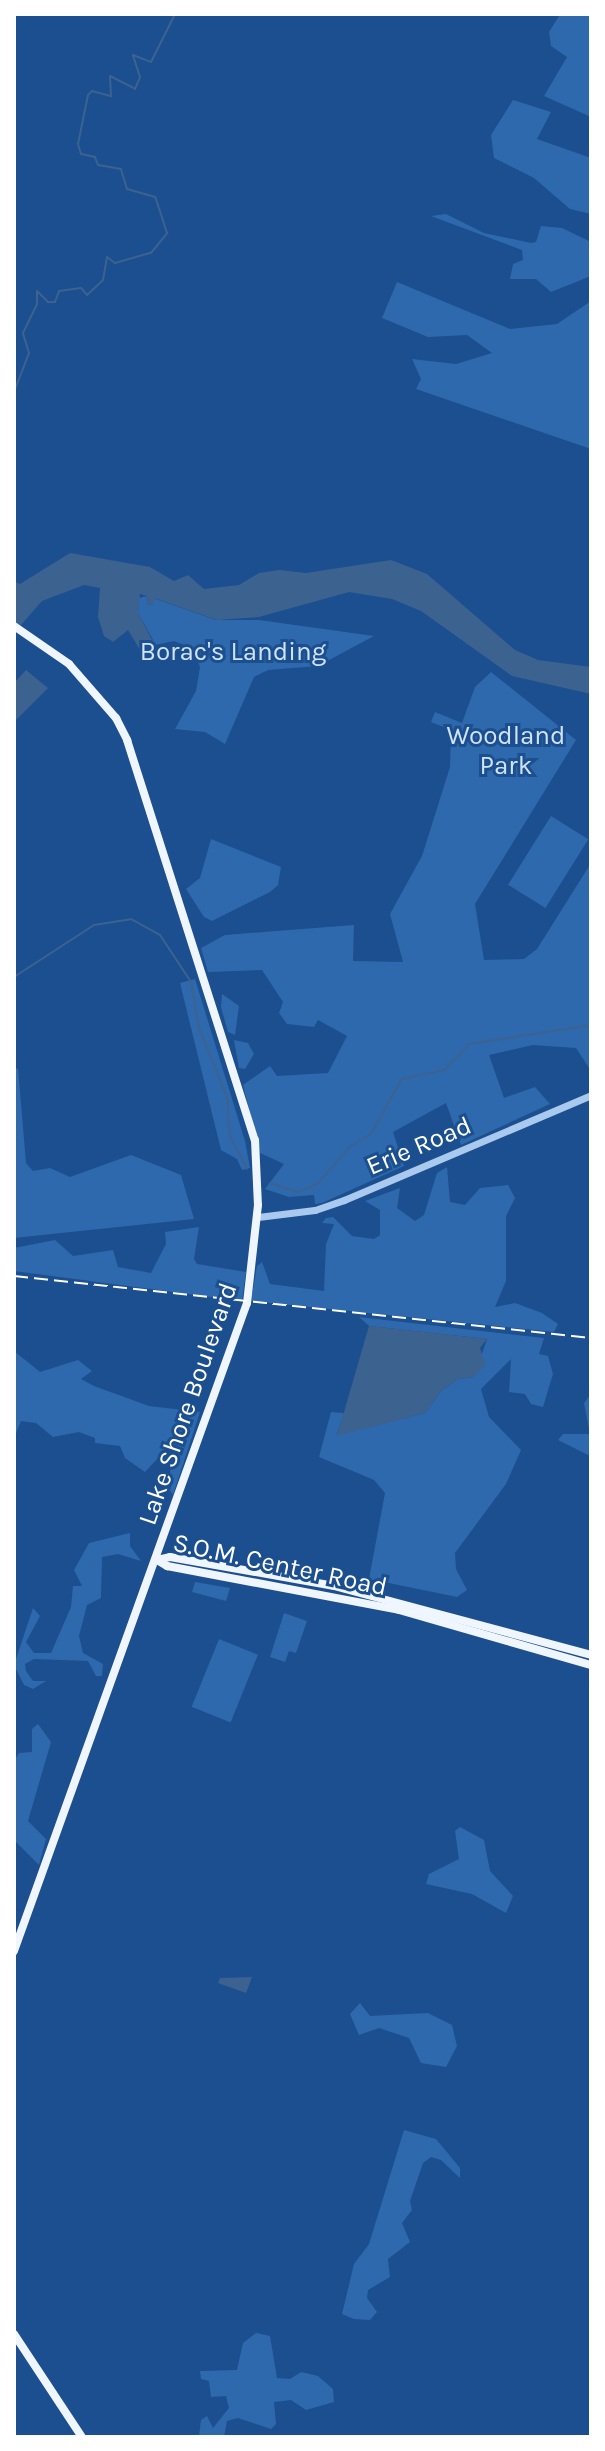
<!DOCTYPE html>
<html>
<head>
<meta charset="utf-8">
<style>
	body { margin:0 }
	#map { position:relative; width:605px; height:2451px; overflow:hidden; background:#1b4f8f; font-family:Karla,sans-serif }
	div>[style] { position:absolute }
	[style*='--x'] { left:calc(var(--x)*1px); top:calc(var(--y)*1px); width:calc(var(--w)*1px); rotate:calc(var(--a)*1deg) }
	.green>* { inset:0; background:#2e69ad; transform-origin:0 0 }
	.water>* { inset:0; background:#3c6290 }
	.stream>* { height:2px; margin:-1px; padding:0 1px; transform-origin:1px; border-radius:1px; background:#3c6290 }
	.tertiary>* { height:7px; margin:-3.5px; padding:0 3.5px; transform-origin:3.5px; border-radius:3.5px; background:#a9c9ee }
	.primary>* { height:8px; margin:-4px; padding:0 4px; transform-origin:4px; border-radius:4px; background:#f0f6ff }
	.rail>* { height:2px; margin-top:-1px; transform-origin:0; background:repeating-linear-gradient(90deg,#fff 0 14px,transparent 0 20px) }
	span { translate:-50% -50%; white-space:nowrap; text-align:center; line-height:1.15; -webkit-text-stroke:6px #1b4f8f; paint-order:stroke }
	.park-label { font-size:26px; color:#cfe3fa }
	.street-label { font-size:26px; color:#fff }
	.frame { position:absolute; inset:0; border:16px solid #fff; pointer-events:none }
</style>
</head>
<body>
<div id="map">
	<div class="green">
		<i style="clip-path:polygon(591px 14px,591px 117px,544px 96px,567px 57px,551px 46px,549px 32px,559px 16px)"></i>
		<i style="clip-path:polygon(513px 100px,551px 112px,537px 139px,591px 158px,591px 214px,570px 209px,534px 178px,494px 158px,491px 135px)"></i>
		<i style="clip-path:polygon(446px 214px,484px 233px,531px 243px,536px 242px,541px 226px,562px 228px,591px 242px,591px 276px,551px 292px,536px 279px,510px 279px,513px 264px,523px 260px,522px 250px,431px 216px)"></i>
		<i style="clip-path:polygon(397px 282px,510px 329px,557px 324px,591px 301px,591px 449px,416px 389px,421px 379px,412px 359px,456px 364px,492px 353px,467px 335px,428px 337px,382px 318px)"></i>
		<i style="clip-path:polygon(147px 596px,148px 605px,154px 604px,153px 598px,216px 620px,259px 620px,374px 636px,318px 666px,268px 670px,254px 677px,225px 744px,205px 732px,175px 729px,196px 691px,200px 667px,193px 649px,174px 641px,155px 645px,142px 657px,139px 651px,153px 640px,138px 613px,139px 598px)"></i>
		<i style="clip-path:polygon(491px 672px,576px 740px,475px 904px,484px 960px,524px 959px,537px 949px,591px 863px,591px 1071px,576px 1048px,533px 1045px,489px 1055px,504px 1098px,535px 1087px,550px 1104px,461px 1145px,446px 1103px,393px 1132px,404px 1166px,322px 1203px,315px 1204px,314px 1195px,289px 1197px,265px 1189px,284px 1164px,260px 1153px,243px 1085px,270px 1066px,277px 1076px,328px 1073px,347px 1036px,318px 1020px,314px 1027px,287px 1024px,279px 1013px,283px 1002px,262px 970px,208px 972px,201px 948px,225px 935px,354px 925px,353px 961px,403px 962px,390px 914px,422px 856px,450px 767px,451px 730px,431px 722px,435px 712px,462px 723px,475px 687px)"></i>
		<i style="left:551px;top:816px;width:44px;height:81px;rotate:32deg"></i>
		<i style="clip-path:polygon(211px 839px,281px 867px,278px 885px,270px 892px,212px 921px,204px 917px,186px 889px,200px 878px)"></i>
		<i style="clip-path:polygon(195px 979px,245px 1141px,250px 1168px,242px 1170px,237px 1159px,221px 1150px,180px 983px)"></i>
		<i style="clip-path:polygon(222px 994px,239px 1006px,235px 1035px,228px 1032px,221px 1007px)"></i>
		<i style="clip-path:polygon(234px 1040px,248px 1043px,254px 1054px,245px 1069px,239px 1068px)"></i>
		<i style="clip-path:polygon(18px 1068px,26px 1163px,33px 1171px,50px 1168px,70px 1177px,131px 1155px,181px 1175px,194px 1219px,14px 1238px,14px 1070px)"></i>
		<i style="clip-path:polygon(447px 1167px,450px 1202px,465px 1205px,480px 1188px,508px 1185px,515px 1198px,506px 1216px,506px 1281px,495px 1307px,515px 1303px,542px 1313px,558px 1324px,554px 1332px,251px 1301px,257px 1266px,262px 1262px,270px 1284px,324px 1291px,326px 1244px,334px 1224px,322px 1223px,326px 1218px,333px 1217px,352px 1236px,374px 1239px,380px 1235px,380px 1210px,365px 1201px,400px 1188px,397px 1208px,415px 1221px,424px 1215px,437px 1173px)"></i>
		<i style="clip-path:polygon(199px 1227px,194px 1259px,197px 1264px,246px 1272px,242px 1301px,14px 1271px,14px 1248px,55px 1240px,73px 1256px,113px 1250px,118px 1267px,151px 1273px,166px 1244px,165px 1232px)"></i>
		<i style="clip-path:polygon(359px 1317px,544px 1338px,539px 1354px,548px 1356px,553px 1374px,543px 1407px,531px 1404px,525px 1394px,509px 1392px,511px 1359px,481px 1389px,489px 1417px,521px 1450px,506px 1484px,455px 1553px,456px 1569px,467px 1590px,457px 1597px,369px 1579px,385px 1493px,374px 1480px,319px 1457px,331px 1412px,344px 1413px,337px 1435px,425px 1413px,441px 1391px,458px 1379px,474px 1377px,487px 1339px,369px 1326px)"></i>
		<i style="clip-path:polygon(14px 1351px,40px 1372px,78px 1360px,92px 1371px,81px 1379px,94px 1386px,149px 1406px,200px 1412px,173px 1495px,167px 1485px,176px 1446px,170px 1445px,145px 1472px,125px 1458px,120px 1446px,95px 1443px,95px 1438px,79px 1432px,53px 1437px,36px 1423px,21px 1421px,14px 1438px)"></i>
		<i style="clip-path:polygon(591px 1394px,591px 1454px,588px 1455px,558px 1440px,563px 1434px,590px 1434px,584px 1403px)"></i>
		<i style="clip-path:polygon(130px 1533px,130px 1546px,141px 1561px,118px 1554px,102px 1557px,101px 1598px,87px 1605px,79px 1636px,83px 1653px,103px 1664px,102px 1676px,96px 1676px,88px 1661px,34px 1659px,25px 1664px,26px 1671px,33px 1681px,46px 1681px,33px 1689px,24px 1685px,14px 1665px,33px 1608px,40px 1616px,26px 1642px,34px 1653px,51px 1653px,71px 1607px,73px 1586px,82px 1586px,74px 1570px,89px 1543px)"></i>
		<i style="clip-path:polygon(195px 1582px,230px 1588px,226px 1601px,192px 1592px)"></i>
		<i style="clip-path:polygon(284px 1613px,307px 1621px,296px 1653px,289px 1651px,285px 1662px,270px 1657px)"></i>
		<i style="left:219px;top:1639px;width:42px;height:73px;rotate:22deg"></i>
		<i style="clip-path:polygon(38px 1724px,51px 1742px,28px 1821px,46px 1839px,39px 1865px,14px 1840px,14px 1761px,19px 1753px,32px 1752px,32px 1729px)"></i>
		<i style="clip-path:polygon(460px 1827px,484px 1840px,490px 1871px,513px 1896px,506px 1913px,472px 1894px,426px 1884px,429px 1874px,459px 1859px,455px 1831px)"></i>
		<i style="clip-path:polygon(360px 2003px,370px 2016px,428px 2013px,452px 2025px,457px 2046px,446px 2067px,421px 2063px,409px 2038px,379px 2028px,359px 2035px,350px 2014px)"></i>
		<i style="clip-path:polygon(404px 2130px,436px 2139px,460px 2168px,460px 2178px,441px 2160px,431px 2157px,423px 2163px,410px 2201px,412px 2210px,402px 2223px,410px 2242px,388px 2259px,390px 2277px,368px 2290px,367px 2298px,377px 2312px,370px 2320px,354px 2319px,342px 2314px,354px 2264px,369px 2244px)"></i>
		<i style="clip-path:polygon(256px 2333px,270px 2336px,277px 2378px,290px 2379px,301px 2372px,318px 2376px,333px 2389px,334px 2402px,306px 2410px,291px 2400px,274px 2402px,276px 2424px,271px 2429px,238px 2418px,227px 2421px,224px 2437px,199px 2436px,201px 2420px,207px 2416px,213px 2428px,229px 2408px,226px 2396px,211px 2397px,209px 2381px,201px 2379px,200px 2371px,237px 2370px,243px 2343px)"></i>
	</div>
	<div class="water">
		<i style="clip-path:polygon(70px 553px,150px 567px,174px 581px,188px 575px,204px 589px,239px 585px,259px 573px,279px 570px,306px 573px,391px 560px,427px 574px,515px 650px,538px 660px,591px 667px,591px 694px,512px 676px,421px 611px,392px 599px,349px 592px,259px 617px,217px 620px,154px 598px,154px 604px,148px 605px,147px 596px,140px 594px,138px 613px,152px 640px,140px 650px,128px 630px,113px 642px,104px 636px,98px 617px,100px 588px,84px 585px,42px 601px,14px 633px,14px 581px,20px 584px)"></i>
		<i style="clip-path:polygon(26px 670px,48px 688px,14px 722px,14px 683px)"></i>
		<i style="clip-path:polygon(369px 1326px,487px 1339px,480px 1348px,485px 1365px,474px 1377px,458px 1379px,441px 1391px,425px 1413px,337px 1436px)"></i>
		<i style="clip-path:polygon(252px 1977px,246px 1993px,218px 1983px,220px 1978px)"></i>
	</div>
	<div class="stream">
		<i style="--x:14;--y:392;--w:42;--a:-69"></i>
		<i style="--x:29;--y:353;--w:21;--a:-107"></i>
		<i style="--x:23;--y:333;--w:32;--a:-64"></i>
		<i style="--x:37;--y:304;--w:13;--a:-90"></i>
		<i style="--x:37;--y:291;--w:16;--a:45"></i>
		<i style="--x:48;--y:302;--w:7;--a:0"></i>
		<i style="--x:55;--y:302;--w:12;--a:-70"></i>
		<i style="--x:59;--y:291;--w:22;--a:-8"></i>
		<i style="--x:81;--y:288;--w:9;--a:49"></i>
		<i style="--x:87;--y:295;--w:22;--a:-43"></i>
		<i style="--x:103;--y:280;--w:23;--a:-80"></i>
		<i style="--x:107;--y:257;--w:10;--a:37"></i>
		<i style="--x:115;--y:263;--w:37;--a:-16"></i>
		<i style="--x:151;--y:253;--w:26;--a:-51"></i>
		<i style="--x:167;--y:233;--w:38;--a:-108"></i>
		<i style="--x:155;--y:197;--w:29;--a:-164"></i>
		<i style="--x:127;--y:189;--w:21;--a:-107"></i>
		<i style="--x:121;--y:169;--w:23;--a:-170"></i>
		<i style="--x:98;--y:165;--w:9;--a:-111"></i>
		<i style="--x:95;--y:157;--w:14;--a:-168"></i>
		<i style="--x:81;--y:154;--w:10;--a:-107"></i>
		<i style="--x:78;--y:144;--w:50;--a:-78.5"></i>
		<i style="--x:88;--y:95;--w:6;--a:-45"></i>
		<i style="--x:92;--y:91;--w:20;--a:15"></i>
		<i style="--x:111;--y:96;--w:20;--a:-93"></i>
		<i style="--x:110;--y:76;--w:28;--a:27"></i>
		<i style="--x:135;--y:89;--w:13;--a:-67"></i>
		<i style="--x:140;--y:77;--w:23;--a:-108"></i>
		<i style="--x:133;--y:55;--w:19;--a:21"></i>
		<i style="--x:151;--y:62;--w:54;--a:-63.4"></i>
		<i style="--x:14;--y:977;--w:95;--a:-33"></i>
		<i style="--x:94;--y:925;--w:37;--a:-9"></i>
		<i style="--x:131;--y:919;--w:33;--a:29"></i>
		<i style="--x:160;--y:935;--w:56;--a:56.6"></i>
		<i style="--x:191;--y:982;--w:47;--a:80.1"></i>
		<i style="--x:199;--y:1028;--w:74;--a:67.9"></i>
		<i style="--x:227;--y:1097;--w:39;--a:86"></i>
		<i style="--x:230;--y:1136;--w:37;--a:63"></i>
		<i style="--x:14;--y:1042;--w:9;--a:90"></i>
		<i style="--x:270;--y:1183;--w:29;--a:18"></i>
		<i style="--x:298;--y:1192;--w:21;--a:-23"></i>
		<i style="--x:317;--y:1184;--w:50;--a:-48.3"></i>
		<i style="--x:350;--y:1147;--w:25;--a:-32"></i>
		<i style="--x:371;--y:1134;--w:63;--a:-60.6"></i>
		<i style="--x:402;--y:1079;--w:43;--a:-12.1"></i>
		<i style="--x:444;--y:1070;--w:36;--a:-46"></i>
		<i style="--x:469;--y:1044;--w:123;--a:-8.9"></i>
	</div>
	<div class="tertiary">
		<i style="--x:258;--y:1217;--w:57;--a:-7"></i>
		<i style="--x:315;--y:1210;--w:31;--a:-19"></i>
		<i style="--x:344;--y:1200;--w:268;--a:-23"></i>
	</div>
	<div class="primary">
		<i style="--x:14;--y:626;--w:67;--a:34.6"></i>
		<i style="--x:69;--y:664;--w:72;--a:49"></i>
		<i style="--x:116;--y:718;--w:25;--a:63"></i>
		<i style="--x:127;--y:740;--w:420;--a:72.3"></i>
		<i style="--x:255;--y:1140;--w:65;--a:87.4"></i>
		<i style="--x:258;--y:1205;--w:99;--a:96.4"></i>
		<i style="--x:247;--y:1303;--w:689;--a:109.78"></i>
		<i style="--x:157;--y:1560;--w:12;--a:31"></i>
		<i style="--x:167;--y:1566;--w:236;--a:10.7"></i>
		<i style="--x:399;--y:1610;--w:200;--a:16"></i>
		<i style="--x:157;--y:1560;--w:13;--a:-13"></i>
		<i style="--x:170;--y:1557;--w:167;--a:10"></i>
		<i style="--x:334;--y:1586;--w:266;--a:15"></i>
		<i style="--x:14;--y:2334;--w:123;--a:56.6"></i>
	</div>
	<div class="rail">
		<i style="--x:14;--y:1276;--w:580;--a:6.13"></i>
	</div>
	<div class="park-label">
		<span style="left:233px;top:652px">Borac's Landing</span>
		<span style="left:506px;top:751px">Woodland<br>Park</span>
	</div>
	<div class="street-label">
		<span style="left:419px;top:1146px;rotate:-23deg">Erie Road</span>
		<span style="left:188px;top:1404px;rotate:-71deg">Lake Shore Boulevard</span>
		<span style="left:280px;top:1565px;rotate:12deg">S.O.M. Center Road</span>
	</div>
	<div class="frame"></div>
</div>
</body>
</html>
